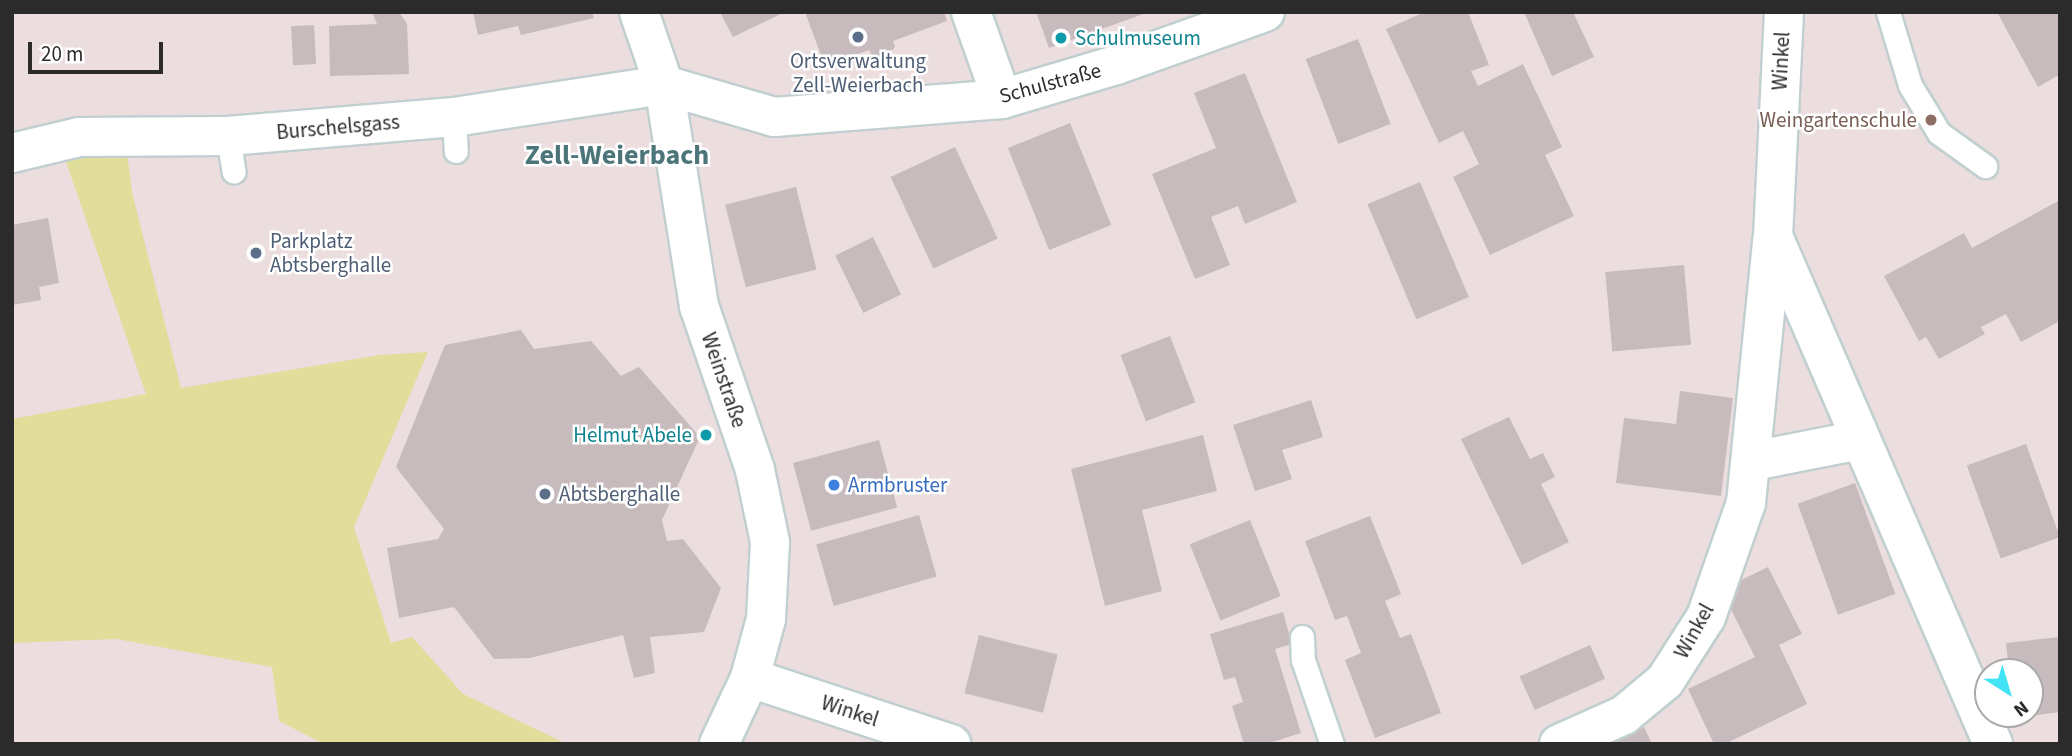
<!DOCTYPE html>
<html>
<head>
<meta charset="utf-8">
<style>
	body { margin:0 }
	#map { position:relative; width:2072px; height:756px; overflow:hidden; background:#ecdddf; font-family:"Source Sans 3",sans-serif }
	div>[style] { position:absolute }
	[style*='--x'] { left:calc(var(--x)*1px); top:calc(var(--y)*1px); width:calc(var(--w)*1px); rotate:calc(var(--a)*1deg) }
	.green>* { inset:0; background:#e1dd9b }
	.building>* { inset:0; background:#c8bbbd; transform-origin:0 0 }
	.roads { filter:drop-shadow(2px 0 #c1cfd1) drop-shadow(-2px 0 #c1cfd1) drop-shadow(0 2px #c1cfd1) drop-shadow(0 -2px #c1cfd1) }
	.lane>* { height:23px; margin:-11.5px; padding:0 11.5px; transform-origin:11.5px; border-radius:11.5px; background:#fff }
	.street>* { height:38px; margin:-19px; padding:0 19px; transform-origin:19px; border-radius:19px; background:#fff }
	.secondary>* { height:38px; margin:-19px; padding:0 19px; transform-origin:19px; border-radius:19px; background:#fff }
	.dots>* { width:19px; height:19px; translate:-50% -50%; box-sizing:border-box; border:4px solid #fff; border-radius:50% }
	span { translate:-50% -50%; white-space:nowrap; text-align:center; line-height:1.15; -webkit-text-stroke:5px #fff; paint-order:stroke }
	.culture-label { font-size:21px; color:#0d838f }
	.left { translate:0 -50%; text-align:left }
	.right { translate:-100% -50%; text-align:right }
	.service-label { font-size:21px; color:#4e5e75 }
	.street-label { font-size:21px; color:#2b2b2b }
	.education-label { font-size:21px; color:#785e54 }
	.shop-label { font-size:21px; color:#366cbe }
	.district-label { font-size:28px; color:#4c757a; font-weight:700 }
	.frame { position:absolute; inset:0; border:14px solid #2b2b2b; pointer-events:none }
	.north { position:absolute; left:1974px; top:658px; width:70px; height:70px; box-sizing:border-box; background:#fff; border:2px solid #aaa; border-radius:50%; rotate:143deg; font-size:19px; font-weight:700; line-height:28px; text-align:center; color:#2b2b2b }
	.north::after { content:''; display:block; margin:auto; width:24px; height:32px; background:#42e3f4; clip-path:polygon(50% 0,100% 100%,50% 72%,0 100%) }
	.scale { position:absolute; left:28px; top:42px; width:135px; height:32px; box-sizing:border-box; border:4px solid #2b2b2b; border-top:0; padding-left:9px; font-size:21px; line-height:24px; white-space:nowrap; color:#2b2b2b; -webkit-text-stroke:5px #fff; paint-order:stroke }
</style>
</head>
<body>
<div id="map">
	<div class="green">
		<i style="clip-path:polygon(96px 150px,127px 152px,132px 192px,181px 388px,380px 355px,428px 352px,354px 527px,391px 643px,412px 637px,463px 694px,567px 744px,324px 744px,279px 721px,272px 667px,116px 639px,12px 643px,12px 419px,146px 394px,65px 159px)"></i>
	</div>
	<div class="building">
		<i style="clip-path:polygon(372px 12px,399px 12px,407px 24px,409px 74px,330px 76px,329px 26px,377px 24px)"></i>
		<i style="clip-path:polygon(473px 12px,592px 12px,594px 18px,521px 35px,518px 26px,478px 35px)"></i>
		<i style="clip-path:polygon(720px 12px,785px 12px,733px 37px)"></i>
		<i style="clip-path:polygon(805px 12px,944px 12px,947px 21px,893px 41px,895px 47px,886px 58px,872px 56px,869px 50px,825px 66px)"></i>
		<i style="clip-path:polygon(1036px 12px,1146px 12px,1146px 13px,1049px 48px)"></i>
		<i style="clip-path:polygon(1425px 12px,1468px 12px,1489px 65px,1471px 71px,1478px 86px,1523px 64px,1562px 147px,1545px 155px,1574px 216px,1490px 255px,1453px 177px,1479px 164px,1463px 131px,1439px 143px,1386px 29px)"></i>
		<i style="clip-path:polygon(1524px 12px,1573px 12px,1594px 57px,1552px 76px)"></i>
		<i style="clip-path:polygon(1997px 12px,2060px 12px,2060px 81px,2057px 76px,2038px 87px)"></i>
		<i style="left:314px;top:25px;width:39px;height:23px;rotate:87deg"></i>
		<i style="left:1358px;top:39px;width:91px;height:56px;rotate:69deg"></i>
		<i style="clip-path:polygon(1245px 73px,1297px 202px,1245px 224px,1238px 206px,1211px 217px,1230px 265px,1195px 279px,1152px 174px,1216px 148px,1194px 93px)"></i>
		<i style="left:1070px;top:123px;width:110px;height:67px;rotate:68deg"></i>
		<i style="left:955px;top:147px;width:101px;height:71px;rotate:65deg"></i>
		<i style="left:1420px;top:182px;width:125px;height:57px;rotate:67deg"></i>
		<i style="left:796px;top:187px;width:85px;height:73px;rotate:76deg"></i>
		<i style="clip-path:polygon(2060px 200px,2060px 321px,2021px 342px,2006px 314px,1981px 327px,1985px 334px,1939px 359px,1926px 337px,1919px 341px,1884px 276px,1964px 233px,1972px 248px)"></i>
		<i style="clip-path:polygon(48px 218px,59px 283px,39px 287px,41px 300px,12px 305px,12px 225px)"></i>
		<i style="left:873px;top:237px;width:64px;height:42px;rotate:64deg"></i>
		<i style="left:1684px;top:265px;width:80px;height:79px;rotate:85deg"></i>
		<i style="clip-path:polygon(521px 330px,534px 349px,591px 341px,621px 376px,639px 367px,700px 437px,662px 520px,667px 541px,683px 539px,721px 588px,704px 632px,650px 637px,655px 673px,634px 678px,623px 635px,530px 658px,494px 659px,454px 607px,399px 618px,387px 548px,438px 539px,444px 529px,396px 467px,445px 345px)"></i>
		<i style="left:1170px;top:336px;width:71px;height:53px;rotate:69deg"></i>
		<i style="clip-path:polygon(1680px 391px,1733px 398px,1721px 496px,1616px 483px,1624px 418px,1676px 424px)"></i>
		<i style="clip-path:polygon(1311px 400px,1323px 437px,1282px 450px,1292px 479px,1255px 491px,1233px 425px)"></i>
		<i style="clip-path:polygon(1509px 417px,1530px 459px,1543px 453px,1555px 477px,1541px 484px,1569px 542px,1522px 565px,1461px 439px)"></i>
		<i style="clip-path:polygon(1203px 435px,1217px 491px,1142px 510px,1162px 591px,1105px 606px,1071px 469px)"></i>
		<i style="left:879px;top:440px;width:70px;height:89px;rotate:75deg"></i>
		<i style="left:2026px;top:444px;width:99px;height:63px;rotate:70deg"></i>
		<i style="left:1855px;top:483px;width:118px;height:61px;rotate:70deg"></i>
		<i style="left:919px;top:515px;width:64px;height:107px;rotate:74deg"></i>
		<i style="clip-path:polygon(1370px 516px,1401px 594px,1385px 601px,1400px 638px,1411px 634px,1441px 713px,1375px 738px,1345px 660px,1361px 653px,1347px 616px,1335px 620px,1305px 541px)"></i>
		<i style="left:1250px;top:520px;width:82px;height:65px;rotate:68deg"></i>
		<i style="clip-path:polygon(1768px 567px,1802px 634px,1779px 645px,1807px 704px,1725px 744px,1714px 744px,1688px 689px,1755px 657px,1721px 590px)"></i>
		<i style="clip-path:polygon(1283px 612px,1292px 644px,1275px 649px,1301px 733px,1266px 744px,1244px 744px,1232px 706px,1243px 702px,1235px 677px,1224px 680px,1210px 634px)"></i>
		<i style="left:979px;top:635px;width:81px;height:60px;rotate:14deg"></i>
		<i style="clip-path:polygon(2060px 637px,2060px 712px,2030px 716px,2030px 672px,2009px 672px,2006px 643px)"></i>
		<i style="left:1590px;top:645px;width:37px;height:77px;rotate:66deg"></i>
		<i style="clip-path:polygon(1644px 727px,1652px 744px,1609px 744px)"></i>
	</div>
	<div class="roads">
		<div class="lane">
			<i style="--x:1888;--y:12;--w:76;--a:73.2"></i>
			<i style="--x:1910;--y:85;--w:56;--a:58.9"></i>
			<i style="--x:1939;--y:133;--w:57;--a:35.7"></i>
			<i style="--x:454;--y:117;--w:34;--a:87"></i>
			<i style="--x:228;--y:136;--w:36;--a:81"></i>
			<i style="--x:1302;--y:637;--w:23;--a:88"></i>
			<i style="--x:1303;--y:660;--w:89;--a:71"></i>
		</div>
		<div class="street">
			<i style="--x:971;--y:12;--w:92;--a:70.4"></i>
			<i style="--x:1784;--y:12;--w:224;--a:92.8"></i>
			<i style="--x:1773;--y:236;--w:554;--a:66.58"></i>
			<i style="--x:12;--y:153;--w:69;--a:-13.4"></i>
			<i style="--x:79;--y:137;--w:149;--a:-0.4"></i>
			<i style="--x:228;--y:136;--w:227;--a:-4.8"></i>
			<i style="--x:454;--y:117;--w:212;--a:-8.7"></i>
			<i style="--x:664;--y:85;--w:115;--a:16.2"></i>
			<i style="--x:774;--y:117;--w:229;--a:-4.5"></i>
			<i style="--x:1002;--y:99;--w:119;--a:-16.6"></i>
			<i style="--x:1116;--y:65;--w:158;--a:-19.6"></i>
			<i style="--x:1753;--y:461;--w:109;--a:-11.1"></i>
			<i style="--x:750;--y:678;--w:212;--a:18.2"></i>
			<i style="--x:1559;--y:744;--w:71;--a:-24"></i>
			<i style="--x:1624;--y:715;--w:53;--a:-39.7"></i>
			<i style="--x:1665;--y:681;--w:76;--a:-57.4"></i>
			<i style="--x:1706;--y:617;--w:121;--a:-70.7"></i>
			<i style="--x:1746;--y:503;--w:263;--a:-84.3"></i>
		</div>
		<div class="secondary">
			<i style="--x:639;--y:12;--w:77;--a:71.1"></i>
			<i style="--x:664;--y:85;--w:224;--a:81"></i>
			<i style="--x:699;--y:306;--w:173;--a:71.1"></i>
			<i style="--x:755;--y:470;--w:74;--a:78.2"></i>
			<i style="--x:770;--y:542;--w:77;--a:93"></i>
			<i style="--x:766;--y:619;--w:61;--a:105.2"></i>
			<i style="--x:750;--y:678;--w:73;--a:115.2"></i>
		</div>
	</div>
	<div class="dots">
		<i style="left:858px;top:37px;background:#5c6f8a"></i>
		<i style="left:1061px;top:38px;background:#0f9aa8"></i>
		<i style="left:1931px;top:120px;background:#8d6e63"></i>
		<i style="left:256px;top:253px;background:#5c6f8a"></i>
		<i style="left:706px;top:435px;background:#0f9aa8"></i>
		<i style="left:834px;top:485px;background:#3f7fe0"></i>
		<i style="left:545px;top:494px;background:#5c6f8a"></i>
	</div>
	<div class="culture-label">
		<span class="left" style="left:1075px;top:38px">Schulmuseum</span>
		<span class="right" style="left:692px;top:435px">Helmut Abele</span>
	</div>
	<div class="service-label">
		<span style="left:858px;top:73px">Ortsverwaltung<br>Zell-Weierbach</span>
		<span class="left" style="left:270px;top:253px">Parkplatz<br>Abtsberghalle</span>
		<span class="left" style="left:559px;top:494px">Abtsberghalle</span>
	</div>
	<div class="street-label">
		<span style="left:1781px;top:61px;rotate:-87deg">Winkel</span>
		<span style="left:1050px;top:83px;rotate:-15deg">Schulstraße</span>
		<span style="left:338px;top:127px;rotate:-5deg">Burschelsgass</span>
		<span style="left:724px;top:380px;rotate:71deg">Weinstraße</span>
		<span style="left:1694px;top:631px;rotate:-61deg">Winkel</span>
		<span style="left:850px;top:711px;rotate:18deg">Winkel</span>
	</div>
	<div class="education-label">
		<span class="right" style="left:1917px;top:120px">Weingartenschule</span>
	</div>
	<div class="shop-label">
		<span class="left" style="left:848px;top:485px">Armbruster</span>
	</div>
	<div class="district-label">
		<span style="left:617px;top:155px">Zell-Weierbach</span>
	</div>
	<div class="frame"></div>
	<div class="north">N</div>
	<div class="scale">20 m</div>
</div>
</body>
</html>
